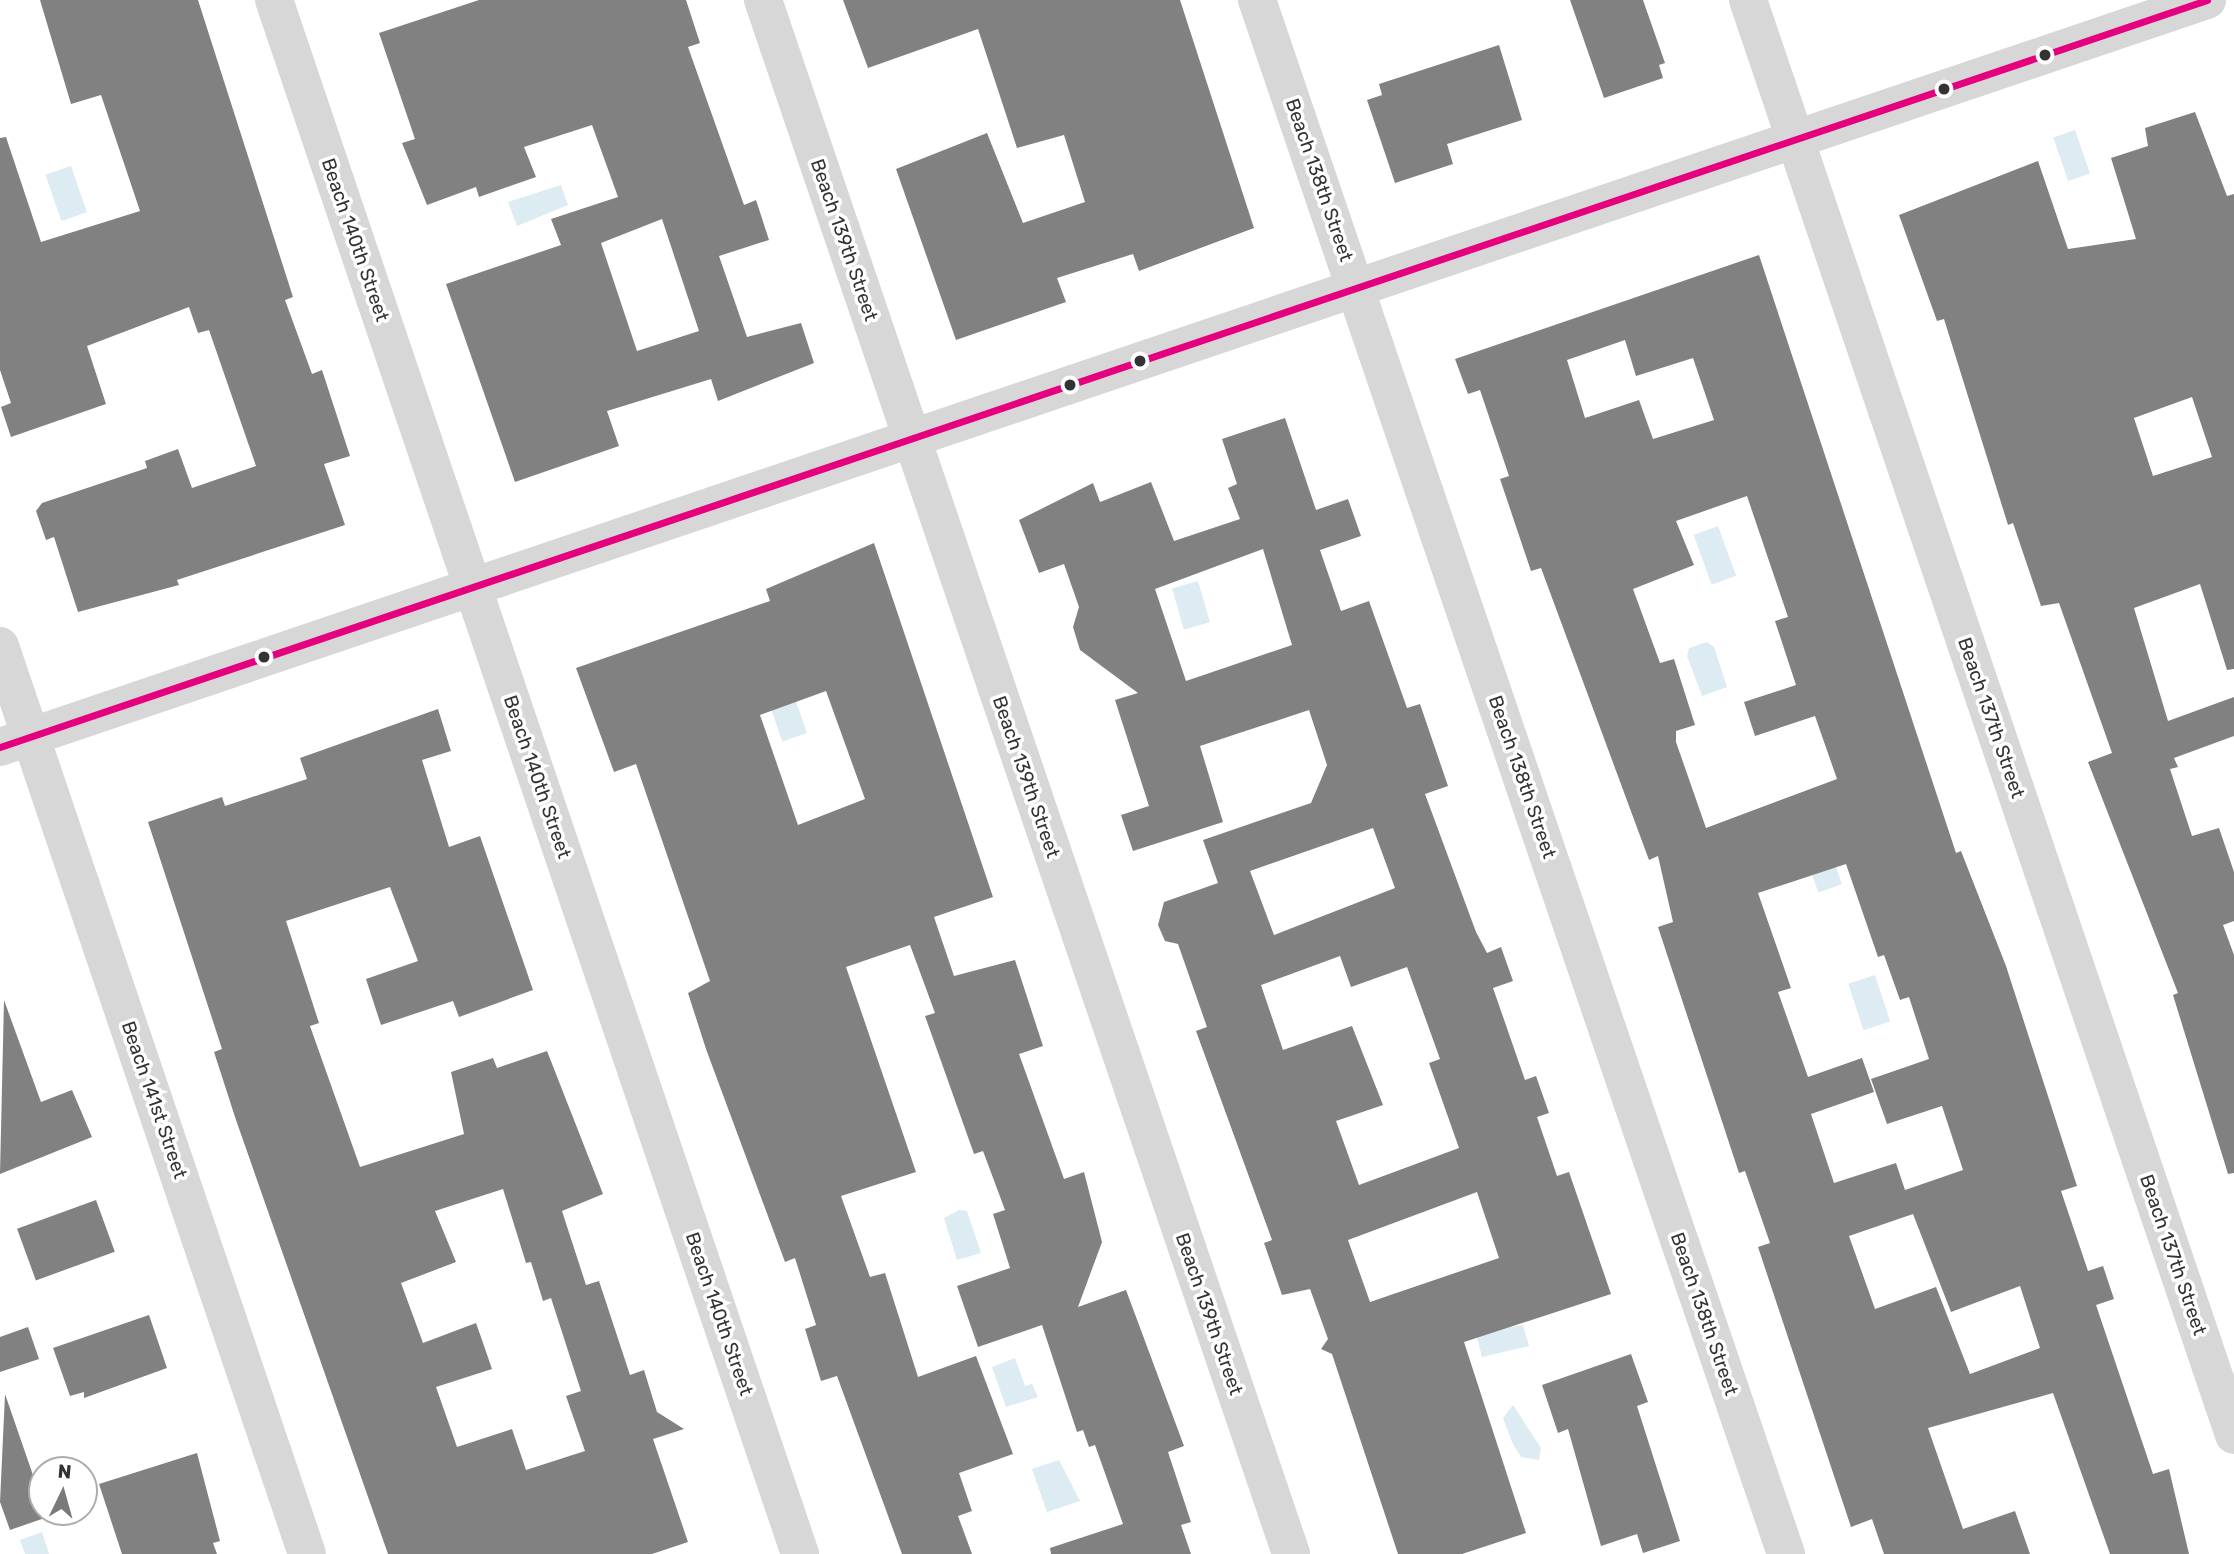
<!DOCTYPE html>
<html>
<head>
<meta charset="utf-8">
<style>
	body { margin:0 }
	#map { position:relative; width:2234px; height:1554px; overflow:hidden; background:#fff; font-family:Rubik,sans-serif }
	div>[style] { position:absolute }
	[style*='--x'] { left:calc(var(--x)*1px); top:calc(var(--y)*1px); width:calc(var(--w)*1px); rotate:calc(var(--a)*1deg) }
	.water>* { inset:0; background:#ddebf3; transform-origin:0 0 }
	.building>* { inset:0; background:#818181; transform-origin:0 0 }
	.street>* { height:38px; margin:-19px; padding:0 19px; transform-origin:19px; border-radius:19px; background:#d7d7d7 }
	.bus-1>* { height:7px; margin:-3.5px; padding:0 3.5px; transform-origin:3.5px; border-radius:3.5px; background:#e5007d }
	.dots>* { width:19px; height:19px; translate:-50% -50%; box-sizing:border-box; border:4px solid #fff; border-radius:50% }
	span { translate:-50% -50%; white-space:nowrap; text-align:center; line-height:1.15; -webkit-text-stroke:7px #fff; paint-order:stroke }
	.street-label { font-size:19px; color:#333 }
	.north { position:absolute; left:28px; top:1456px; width:70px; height:70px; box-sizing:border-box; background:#fff; border:2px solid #adadad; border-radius:50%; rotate:5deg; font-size:19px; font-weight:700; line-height:28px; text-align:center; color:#333 }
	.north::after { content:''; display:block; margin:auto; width:24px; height:32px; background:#7a7a7a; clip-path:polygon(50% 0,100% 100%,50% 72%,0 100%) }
</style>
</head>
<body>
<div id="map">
	<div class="water">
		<i style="left:2075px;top:130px;width:46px;height:23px;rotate:71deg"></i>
		<i style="left:71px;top:166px;width:49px;height:27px;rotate:71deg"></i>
		<i style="clip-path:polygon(561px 185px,568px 205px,517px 226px,508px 202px)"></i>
		<i style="left:1718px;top:526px;width:53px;height:26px;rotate:70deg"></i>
		<i style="left:1198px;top:581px;width:43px;height:27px;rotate:74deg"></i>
		<i style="clip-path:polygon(1707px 642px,1714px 647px,1727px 687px,1702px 696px,1687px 656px,1689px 648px)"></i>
		<i style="left:789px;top:681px;width:55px;height:26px;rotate:71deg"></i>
		<i style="left:1826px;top:838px;width:49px;height:25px;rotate:71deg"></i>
		<i style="left:1875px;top:975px;width:49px;height:28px;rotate:72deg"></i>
		<i style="clip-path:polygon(959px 1210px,967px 1211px,981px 1253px,957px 1260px,944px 1218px)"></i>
		<i style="clip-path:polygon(1523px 1325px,1529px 1346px,1482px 1357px,1476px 1333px)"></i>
		<i style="clip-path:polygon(1015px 1358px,1025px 1386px,1032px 1384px,1038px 1397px,1006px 1407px,992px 1367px)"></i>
		<i style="clip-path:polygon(1513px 1405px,1541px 1448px,1539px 1460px,1521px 1457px,1512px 1442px,1503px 1418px)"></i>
		<i style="clip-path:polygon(1059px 1460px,1080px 1501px,1047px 1512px,1032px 1469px)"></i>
		<i style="clip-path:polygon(42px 1532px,49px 1554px,25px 1554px,20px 1540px)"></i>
	</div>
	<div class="building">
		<i style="clip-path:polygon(40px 0,198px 0,293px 297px,285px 300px,312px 374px,322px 370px,350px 456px,324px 464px,345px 525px,177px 580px,179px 585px,78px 612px,54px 537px,46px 540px,36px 511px,42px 503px,147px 468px,145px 461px,178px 449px,192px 488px,256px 466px,209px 330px,198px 333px,189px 307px,87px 346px,106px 404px,11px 437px,1px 407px,11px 403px,0 370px,0 138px,6px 137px,41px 242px,140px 211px,101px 95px,71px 104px)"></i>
		<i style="clip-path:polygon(evenodd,479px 0,686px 0,700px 43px,688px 47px,744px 205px,756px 200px,769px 240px,719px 256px,747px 337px,801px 323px,814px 363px,718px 401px,711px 379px,607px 411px,619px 446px,515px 482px,446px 284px,561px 245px,551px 219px,618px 197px,592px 125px,524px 147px,536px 177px,479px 197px,476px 187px,427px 205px,402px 143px,415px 139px,379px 33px,479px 0,662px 219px,699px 331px,637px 351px,601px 243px,662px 219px)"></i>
		<i style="clip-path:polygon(843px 0,1180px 0,1254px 228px,1139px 271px,1133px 254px,1057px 278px,1066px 302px,956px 340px,896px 169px,987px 133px,1023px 223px,1085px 202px,1064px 135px,1017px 148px,978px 29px,868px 68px)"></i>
		<i style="clip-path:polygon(1570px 0,1643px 0,1665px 63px,1659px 65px,1663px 78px,1604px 98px)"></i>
		<i style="clip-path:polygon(1499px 45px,1522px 120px,1447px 144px,1453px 164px,1395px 183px,1367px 100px,1382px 95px,1379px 84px)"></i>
		<i style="clip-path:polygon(evenodd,2195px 112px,2227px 196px,2234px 194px,2234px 669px,2227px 670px,2200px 584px,2134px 608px,2168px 721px,2234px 697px,2234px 736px,2174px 758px,2178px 767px,2170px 769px,2192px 836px,2219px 828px,2234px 872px,2234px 921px,2223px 925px,2234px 955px,2234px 1173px,2228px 1174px,2173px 995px,2178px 993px,2088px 762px,2112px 753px,2059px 603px,2041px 606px,2013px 523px,2008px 525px,1944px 319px,1937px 321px,1899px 215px,2038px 161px,2068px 249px,2136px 239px,2111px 158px,2148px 146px,2145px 128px,2195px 112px,2192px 397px,2212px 457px,2153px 476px,2134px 418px,2192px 397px)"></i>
		<i style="clip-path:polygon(evenodd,1759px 255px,1956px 853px,1961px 851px,2006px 966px,2077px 1186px,2061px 1191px,2088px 1271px,2103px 1266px,2114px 1299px,2096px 1305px,2153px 1474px,2169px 1469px,2189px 1554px,2110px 1554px,2053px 1393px,1928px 1428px,1963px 1529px,2015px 1511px,2030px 1554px,1884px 1554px,1872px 1519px,1851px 1527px,1758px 1247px,1770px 1243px,1745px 1171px,1739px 1173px,1658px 927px,1673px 922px,1658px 856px,1649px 860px,1541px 568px,1531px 571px,1500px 479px,1509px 476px,1480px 390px,1468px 394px,1455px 359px,1759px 255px,1625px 340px,1636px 376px,1693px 358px,1714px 420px,1653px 439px,1639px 400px,1585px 418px,1567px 360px,1625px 340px,1759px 255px,1747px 496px,1788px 617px,1775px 621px,1796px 685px,1744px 702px,1755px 736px,1815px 716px,1837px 779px,1706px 828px,1676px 742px,1676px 731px,1695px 725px,1674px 659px,1660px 663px,1633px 589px,1694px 565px,1676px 521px,1747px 496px,1759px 255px,1846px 864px,1878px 957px,1884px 955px,1900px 1000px,1909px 997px,1929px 1059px,1871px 1079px,1887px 1124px,1942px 1106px,1963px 1170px,1905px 1190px,1896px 1163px,1834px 1183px,1811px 1114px,1874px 1092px,1862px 1058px,1808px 1077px,1778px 992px,1791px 988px,1758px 893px,1846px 864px,1759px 255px,1913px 1214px,1951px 1312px,2020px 1286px,2040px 1348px,1970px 1374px,1936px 1287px,1875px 1309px,1849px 1236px,1913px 1214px)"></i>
		<i style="clip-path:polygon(evenodd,1285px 418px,1316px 510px,1348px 499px,1361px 536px,1320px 550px,1341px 611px,1369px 601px,1407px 708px,1420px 704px,1448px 786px,1425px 794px,1476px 932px,1487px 953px,1501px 947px,1513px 981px,1493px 988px,1525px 1080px,1536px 1076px,1549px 1113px,1537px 1117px,1557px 1176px,1569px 1172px,1611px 1294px,1464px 1342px,1526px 1533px,1462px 1554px,1398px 1554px,1332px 1354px,1321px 1349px,1328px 1339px,1310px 1289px,1282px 1295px,1264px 1243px,1272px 1240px,1196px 1031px,1207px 1027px,1178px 944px,1165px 941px,1158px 925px,1164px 902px,1218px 883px,1203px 840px,1311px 803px,1327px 765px,1309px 710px,1200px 746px,1223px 822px,1133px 851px,1121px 815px,1149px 806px,1115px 700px,1138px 693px,1080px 650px,1073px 627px,1079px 607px,1064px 564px,1039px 573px,1019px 520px,1093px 483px,1100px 502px,1151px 482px,1174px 541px,1240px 519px,1228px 488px,1237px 484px,1222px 439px,1285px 418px,1263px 549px,1292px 645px,1186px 681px,1155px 589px,1263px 549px,1285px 418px,1373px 828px,1395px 888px,1274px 935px,1250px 871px,1373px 828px,1285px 418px,1340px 956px,1351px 987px,1407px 967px,1440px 1059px,1429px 1063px,1459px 1148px,1359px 1185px,1336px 1121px,1383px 1105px,1352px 1026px,1283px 1050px,1261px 985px,1340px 956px,1285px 418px,1477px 1192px,1499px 1258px,1370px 1302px,1348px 1240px,1477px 1192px)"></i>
		<i style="clip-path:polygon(evenodd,874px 543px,993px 897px,934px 917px,954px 976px,1015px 960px,1043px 1046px,1019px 1054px,1064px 1179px,1084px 1172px,1102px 1242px,1078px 1307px,1126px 1290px,1184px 1446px,1168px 1452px,1191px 1522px,1181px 1525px,1191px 1554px,1051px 1554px,1050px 1548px,1123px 1524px,1095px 1445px,1089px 1447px,1083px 1430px,1077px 1432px,1042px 1325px,978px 1347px,957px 1286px,1010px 1268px,993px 1214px,1005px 1210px,983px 1151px,974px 1154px,925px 1016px,935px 1013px,910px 945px,846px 967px,916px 1172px,841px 1196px,870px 1277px,885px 1273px,918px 1377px,976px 1356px,1013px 1454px,959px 1473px,972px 1511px,958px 1516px,972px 1554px,902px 1554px,837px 1376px,821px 1381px,805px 1329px,816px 1325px,795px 1258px,785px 1262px,706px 1049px,688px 993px,710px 981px,636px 764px,614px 772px,576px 668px,770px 601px,766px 589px,874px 543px,826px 691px,865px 799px,798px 825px,760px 715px,826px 691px)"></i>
		<i style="clip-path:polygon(evenodd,438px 709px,451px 751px,422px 760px,449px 847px,480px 836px,533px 990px,459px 1017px,453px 1001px,381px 1025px,366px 979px,418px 961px,390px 887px,286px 921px,319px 1023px,310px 1026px,360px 1167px,464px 1134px,451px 1072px,493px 1058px,497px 1068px,547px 1051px,603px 1194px,562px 1211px,586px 1285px,599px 1281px,630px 1375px,644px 1370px,657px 1412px,684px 1429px,653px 1439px,688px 1542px,652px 1554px,388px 1554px,236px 1120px,214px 1052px,222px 1049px,148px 822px,222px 797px,225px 806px,307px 779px,300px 758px,438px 709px,503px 1189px,526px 1263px,531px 1262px,543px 1301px,551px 1298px,581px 1391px,566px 1396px,585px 1451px,526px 1470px,512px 1429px,457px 1447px,436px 1387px,492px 1369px,482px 1340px,476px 1323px,423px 1343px,401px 1283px,456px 1262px,435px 1211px,503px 1189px)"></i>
		<i style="clip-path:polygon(4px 1000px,41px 1102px,72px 1090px,92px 1137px,0 1174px)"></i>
		<i style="left:96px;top:1200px;width:55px;height:84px;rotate:70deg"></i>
		<i style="clip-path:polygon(149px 1315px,167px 1368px,84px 1398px,84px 1392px,70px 1396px,53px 1348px)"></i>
		<i style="clip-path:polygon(28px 1327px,39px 1359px,0 1372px,0 1337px)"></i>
		<i style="clip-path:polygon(1631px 1354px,1648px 1402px,1637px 1406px,1680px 1541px,1643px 1553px,1637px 1534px,1601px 1546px,1568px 1429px,1558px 1433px,1542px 1385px)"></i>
		<i style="clip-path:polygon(5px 1394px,34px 1478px,42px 1475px,42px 1512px,62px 1512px,10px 1530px,0 1502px)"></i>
		<i style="clip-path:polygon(197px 1453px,220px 1541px,213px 1543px,217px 1554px,122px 1554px,99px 1484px)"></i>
	</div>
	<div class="street">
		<i style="--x:274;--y:0;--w:1641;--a:71.3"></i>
		<i style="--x:763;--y:0;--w:1641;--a:71.23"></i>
		<i style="--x:1257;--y:0;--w:1642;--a:71.2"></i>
		<i style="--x:1748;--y:0;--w:1515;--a:71.29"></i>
		<i style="--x:0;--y:646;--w:958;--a:71.32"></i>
		<i style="--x:0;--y:747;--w:2330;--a:-18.7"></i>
	</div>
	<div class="bus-1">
		<i style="--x:0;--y:747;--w:2330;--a:-18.7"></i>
	</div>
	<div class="dots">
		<i style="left:2045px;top:55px;background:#333"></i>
		<i style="left:1944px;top:89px;background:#333"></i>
		<i style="left:1140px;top:361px;background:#333"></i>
		<i style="left:1070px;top:385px;background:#333"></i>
		<i style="left:264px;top:657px;background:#333"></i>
	</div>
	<div class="street-label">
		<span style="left:1319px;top:180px;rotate:71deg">Beach 138th Street</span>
		<span style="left:355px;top:240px;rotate:71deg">Beach 140th Street</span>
		<span style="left:844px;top:240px;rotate:71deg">Beach 139th Street</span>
		<span style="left:1991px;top:718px;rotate:71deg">Beach 137th Street</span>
		<span style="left:537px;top:777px;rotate:71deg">Beach 140th Street</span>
		<span style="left:1026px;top:777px;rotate:71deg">Beach 139th Street</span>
		<span style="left:1522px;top:777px;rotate:71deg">Beach 138th Street</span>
		<span style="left:154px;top:1100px;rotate:71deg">Beach 141st Street</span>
		<span style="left:2173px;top:1255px;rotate:71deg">Beach 137th Street</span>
		<span style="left:719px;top:1314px;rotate:71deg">Beach 140th Street</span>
		<span style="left:1209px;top:1314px;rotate:71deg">Beach 139th Street</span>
		<span style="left:1704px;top:1314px;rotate:71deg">Beach 138th Street</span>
	</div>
	<div class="north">N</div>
</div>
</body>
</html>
